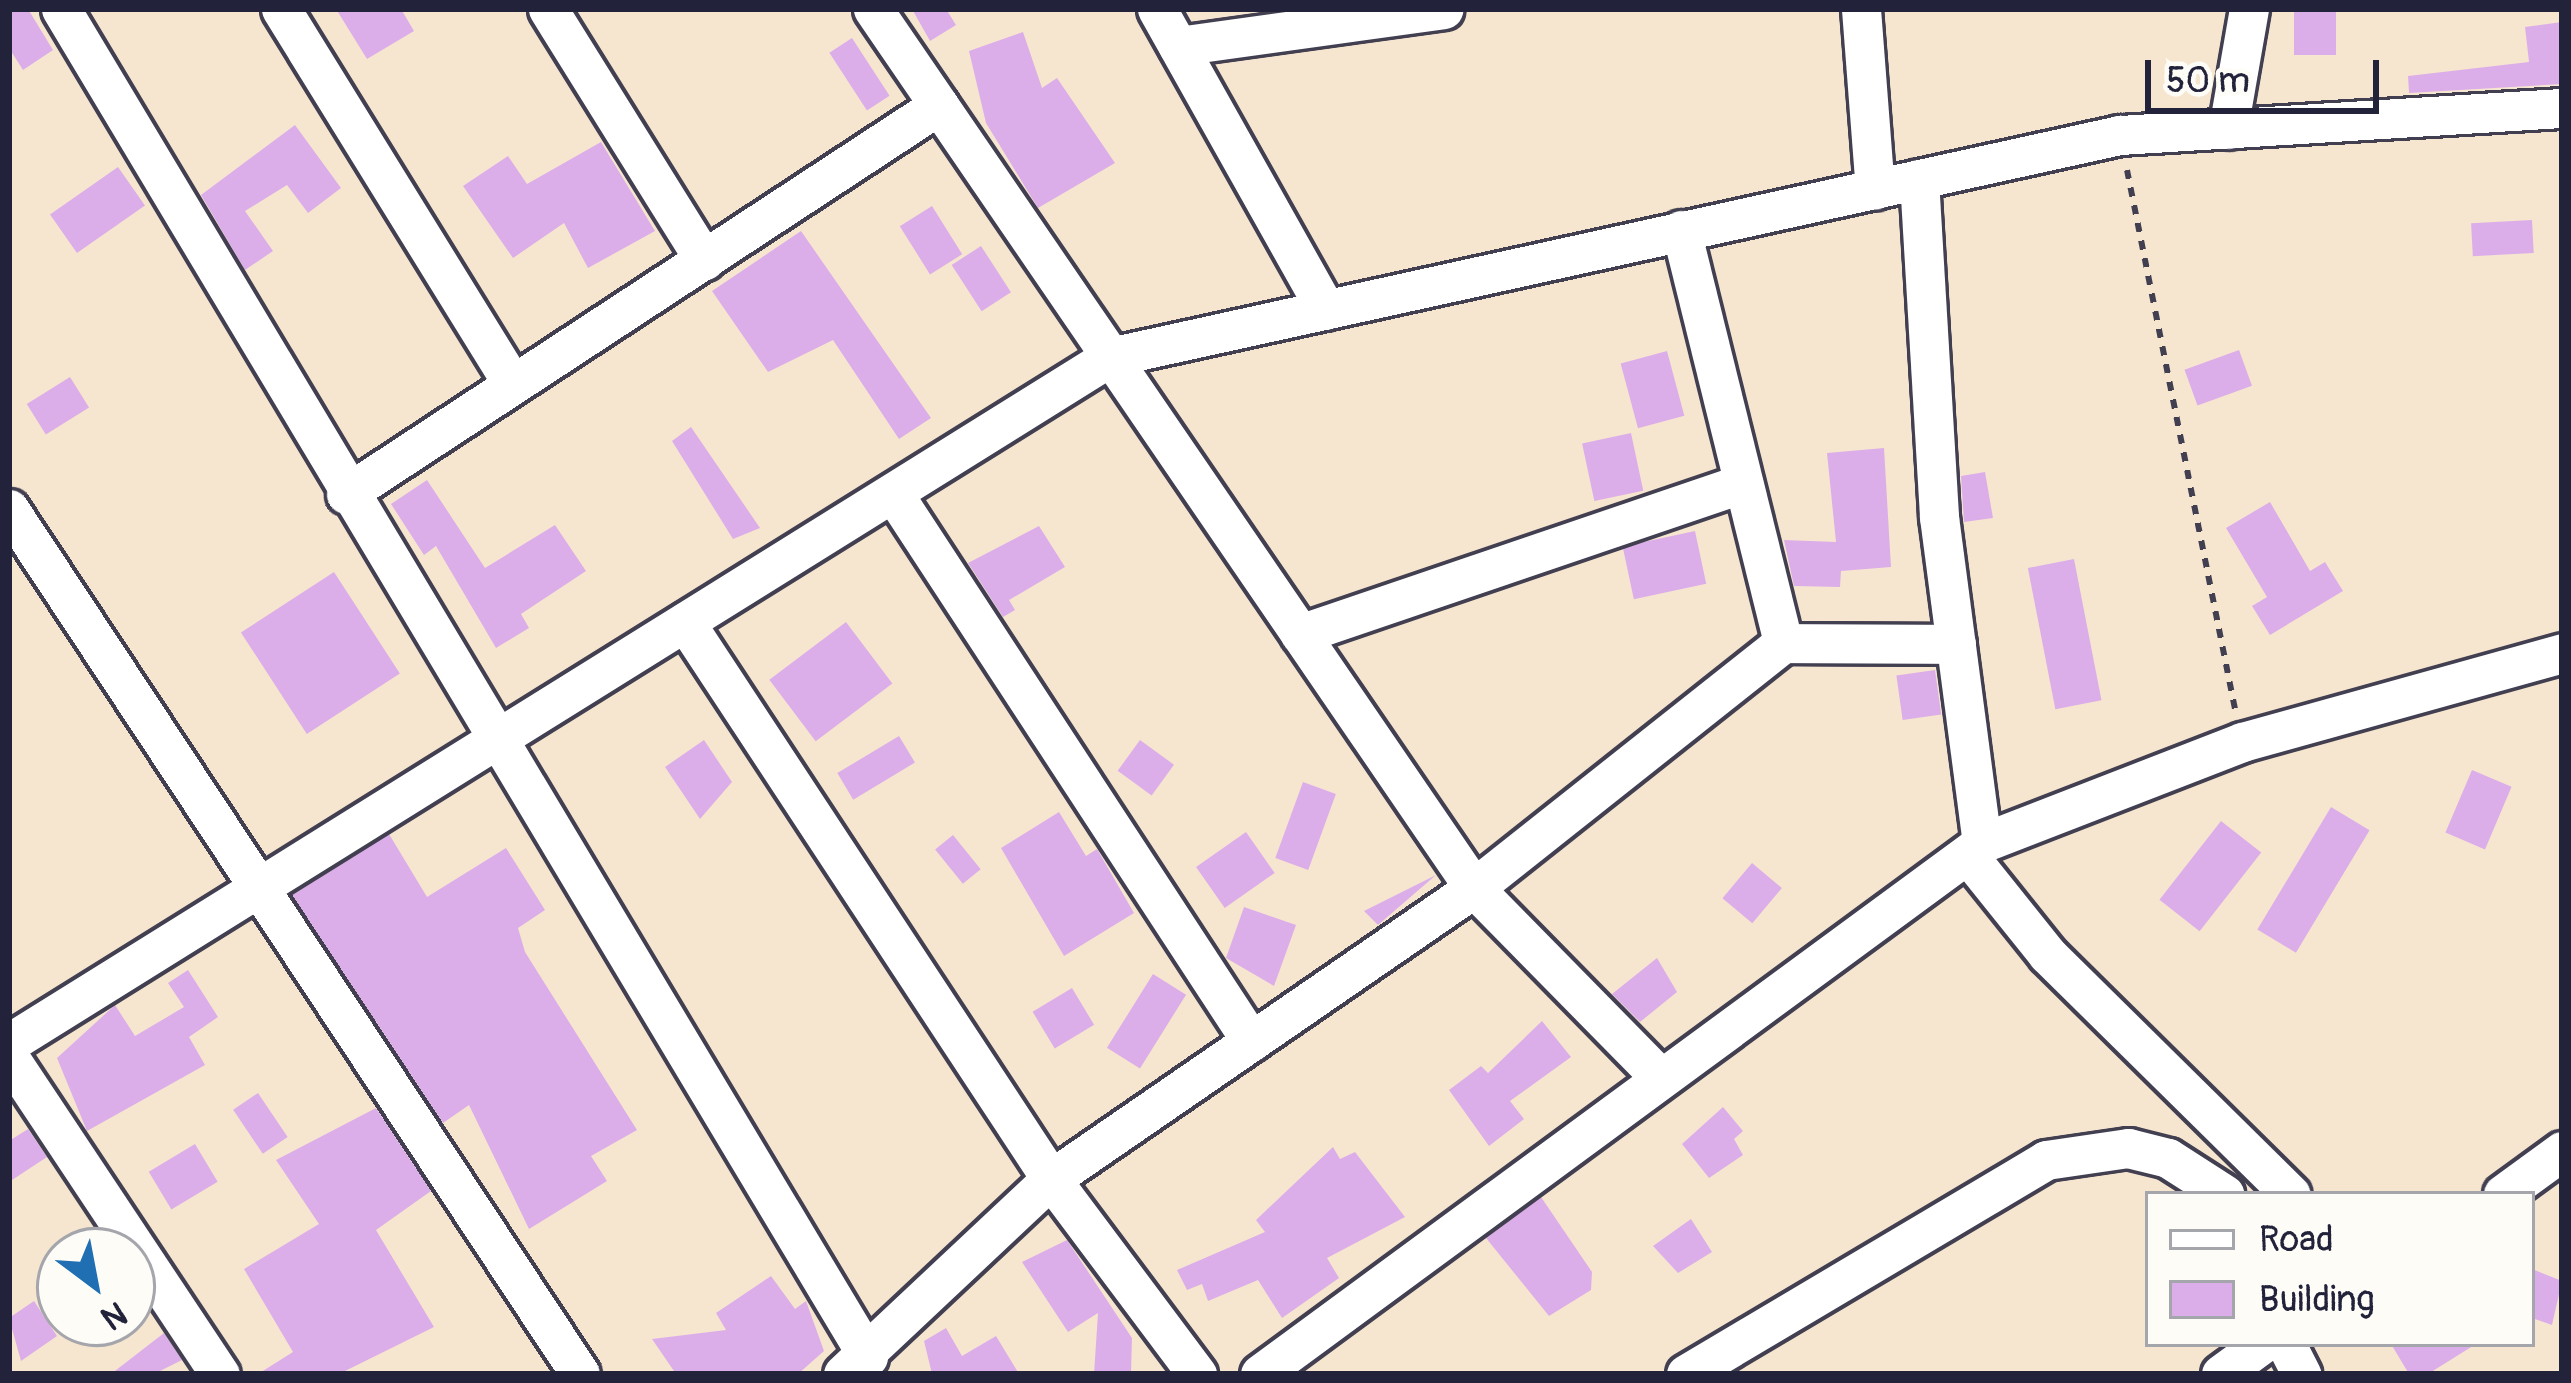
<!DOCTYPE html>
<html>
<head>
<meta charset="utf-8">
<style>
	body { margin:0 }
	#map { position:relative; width:2571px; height:1383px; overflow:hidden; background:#f6e6d0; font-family:Pangolin,sans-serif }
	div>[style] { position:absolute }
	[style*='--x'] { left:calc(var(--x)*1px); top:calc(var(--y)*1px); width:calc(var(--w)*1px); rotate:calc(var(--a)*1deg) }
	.building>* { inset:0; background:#dcaee9; transform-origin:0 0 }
	.path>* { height:6px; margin-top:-3px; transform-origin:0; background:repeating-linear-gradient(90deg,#423f51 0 9px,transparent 0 18px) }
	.roads { filter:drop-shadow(3px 0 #423f51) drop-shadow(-3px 0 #423f51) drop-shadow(0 3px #423f51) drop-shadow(0 -3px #423f51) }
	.minor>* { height:39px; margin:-19.5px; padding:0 19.5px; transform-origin:19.5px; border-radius:19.5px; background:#fff }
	span { translate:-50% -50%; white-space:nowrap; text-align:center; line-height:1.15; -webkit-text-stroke:9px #fdfcf7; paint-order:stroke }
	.frame { position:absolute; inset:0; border:12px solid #22223b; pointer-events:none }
	.legend { position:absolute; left:2145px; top:1191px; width:390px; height:156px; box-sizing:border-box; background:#fdfcf7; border:3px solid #a5a5ac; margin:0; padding:15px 21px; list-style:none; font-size:36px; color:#22223b }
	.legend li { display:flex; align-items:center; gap:24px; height:60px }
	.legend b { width:60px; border:3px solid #a5a5ac }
	.north { position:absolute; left:36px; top:1227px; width:120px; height:120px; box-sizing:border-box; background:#fdfcf7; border:3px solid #a5a5ac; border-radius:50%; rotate:148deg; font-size:33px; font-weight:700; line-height:48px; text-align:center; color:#22223b }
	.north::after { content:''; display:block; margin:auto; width:42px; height:54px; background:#1f6fb2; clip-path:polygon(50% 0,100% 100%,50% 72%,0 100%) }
	.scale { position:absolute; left:2145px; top:60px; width:234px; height:54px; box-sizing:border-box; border:6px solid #22223b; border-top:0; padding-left:15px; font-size:36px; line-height:42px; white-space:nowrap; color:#22223b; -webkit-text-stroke:9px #fdfcf7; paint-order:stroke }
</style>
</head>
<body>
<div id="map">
	<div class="building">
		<i style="clip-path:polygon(9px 9px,28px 9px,53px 50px,23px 70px,9px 48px)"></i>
		<i style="clip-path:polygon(336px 9px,401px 9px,414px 31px,367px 59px)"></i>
		<i style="clip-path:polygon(912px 9px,946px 9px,956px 25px,930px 41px)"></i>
		<i style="left:2294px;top:9px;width:42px;height:46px"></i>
		<i style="clip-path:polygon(2562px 22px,2562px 84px,2409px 93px,2408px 76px,2529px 62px,2525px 27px)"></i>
		<i style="clip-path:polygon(1023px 32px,1042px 88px,1057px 78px,1115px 163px,1038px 208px,986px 123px,969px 51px)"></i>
		<i style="left:852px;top:38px;width:69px;height:27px;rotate:57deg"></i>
		<i style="clip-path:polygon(295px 125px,341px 188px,308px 213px,287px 185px,245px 211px,273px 251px,245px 270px,201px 195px)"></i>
		<i style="clip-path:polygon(601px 142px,655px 231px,588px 268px,564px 223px,513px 258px,463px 186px,508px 156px,527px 184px)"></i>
		<i style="left:118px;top:167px;width:47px;height:83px;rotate:55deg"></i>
		<i style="left:932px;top:206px;width:57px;height:38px;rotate:58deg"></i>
		<i style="left:2532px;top:220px;width:33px;height:61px;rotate:87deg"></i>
		<i style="clip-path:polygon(801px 231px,931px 418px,899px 439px,833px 340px,768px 372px,712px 291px)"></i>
		<i style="left:981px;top:246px;width:55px;height:35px;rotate:57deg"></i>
		<i style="left:2239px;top:350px;width:38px;height:58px;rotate:70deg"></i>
		<i style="left:1667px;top:351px;width:67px;height:48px;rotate:75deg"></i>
		<i style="left:70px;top:377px;width:36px;height:51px;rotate:58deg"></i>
		<i style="clip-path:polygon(691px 427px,760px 528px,733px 539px,672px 441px)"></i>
		<i style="left:1631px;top:433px;width:59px;height:50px;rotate:78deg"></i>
		<i style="clip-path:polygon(1884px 448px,1891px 567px,1841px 571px,1840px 587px,1794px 586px,1784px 540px,1836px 542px,1827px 453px)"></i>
		<i style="clip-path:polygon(1985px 472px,1993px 518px,1964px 522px,1961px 476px)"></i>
		<i style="clip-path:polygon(427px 480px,485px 568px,555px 525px,586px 571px,521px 614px,529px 628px,496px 648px,436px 546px,424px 555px,391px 504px)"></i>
		<i style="clip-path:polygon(2270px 502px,2310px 571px,2325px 562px,2343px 591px,2270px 635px,2252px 606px,2267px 597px,2226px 528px)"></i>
		<i style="clip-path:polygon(1039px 526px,1065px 567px,1009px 600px,1015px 610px,1003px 617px,968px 563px)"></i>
		<i style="left:1695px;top:531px;width:54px;height:74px;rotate:78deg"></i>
		<i style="left:2074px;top:559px;width:144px;height:47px;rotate:79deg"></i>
		<i style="left:334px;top:572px;width:121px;height:111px;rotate:57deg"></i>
		<i style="left:846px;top:622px;width:77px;height:96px;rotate:53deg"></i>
		<i style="left:1935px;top:670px;width:45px;height:39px;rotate:82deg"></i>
		<i style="left:899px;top:736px;width:31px;height:72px;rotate:59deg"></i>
		<i style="clip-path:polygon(704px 740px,732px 782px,700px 819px,665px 767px)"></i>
		<i style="left:1140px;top:740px;width:42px;height:38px;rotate:36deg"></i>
		<i style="left:2472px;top:770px;width:43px;height:68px;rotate:23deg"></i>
		<i style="left:1303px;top:782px;width:35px;height:81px;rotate:20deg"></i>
		<i style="left:2331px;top:807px;width:45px;height:143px;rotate:31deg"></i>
		<i style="clip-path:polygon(1059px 812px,1086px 856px,1097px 849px,1134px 913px,1064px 956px,1001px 848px)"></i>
		<i style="left:2221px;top:821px;width:51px;height:100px;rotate:38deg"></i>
		<i style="left:1246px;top:832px;width:50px;height:61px;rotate:55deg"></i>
		<i style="clip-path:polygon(389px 834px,427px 897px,506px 848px,545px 910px,518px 928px,525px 952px,637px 1130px,591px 1156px,607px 1181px,529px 1229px,469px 1105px,443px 1123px,292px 895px)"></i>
		<i style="left:953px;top:835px;width:44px;height:23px;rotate:51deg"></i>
		<i style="left:1752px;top:863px;width:39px;height:46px;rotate:40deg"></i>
		<i style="clip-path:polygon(1436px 875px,1378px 925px,1364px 911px)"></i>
		<i style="clip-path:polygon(1244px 907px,1296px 925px,1274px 986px,1226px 958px)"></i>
		<i style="clip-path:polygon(1657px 958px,1677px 992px,1640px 1022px,1612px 994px)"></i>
		<i style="clip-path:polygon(188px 970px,218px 1017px,189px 1037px,205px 1065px,87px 1131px,57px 1058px,115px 1005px,135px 1036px,184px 1007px,168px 983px)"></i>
		<i style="left:1153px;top:974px;width:39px;height:87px;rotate:32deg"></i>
		<i style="left:1072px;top:988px;width:43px;height:46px;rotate:59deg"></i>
		<i style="clip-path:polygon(1542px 1021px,1571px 1057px,1510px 1101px,1524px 1119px,1489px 1146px,1449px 1090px,1481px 1066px,1488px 1073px)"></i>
		<i style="left:258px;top:1093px;width:53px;height:30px;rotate:56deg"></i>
		<i style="clip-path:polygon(1723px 1107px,1743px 1131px,1734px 1139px,1743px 1155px,1709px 1178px,1682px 1144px)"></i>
		<i style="clip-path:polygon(376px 1108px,431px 1191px,376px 1230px,434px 1327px,339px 1374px,258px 1374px,293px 1352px,244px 1269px,319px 1224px,276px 1160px)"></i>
		<i style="clip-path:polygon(28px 1129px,47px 1157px,9px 1182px,9px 1141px)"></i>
		<i style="left:195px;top:1144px;width:44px;height:54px;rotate:59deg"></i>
		<i style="clip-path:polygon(1333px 1147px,1340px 1159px,1355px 1152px,1405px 1217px,1327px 1258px,1339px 1278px,1282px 1318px,1258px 1280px,1208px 1301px,1202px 1284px,1187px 1290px,1177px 1270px,1265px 1232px,1256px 1220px)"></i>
		<i style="clip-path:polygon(1541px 1197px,1592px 1272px,1591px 1290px,1549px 1316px,1486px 1238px)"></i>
		<i style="clip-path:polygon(1691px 1219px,1712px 1252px,1678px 1273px,1653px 1246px)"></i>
		<i style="clip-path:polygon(1067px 1240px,1132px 1338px,1131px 1374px,1094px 1374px,1098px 1313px,1068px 1332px,1022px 1262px)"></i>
		<i style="clip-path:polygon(2532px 1269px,2562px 1281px,2552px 1325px,2532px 1318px)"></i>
		<i style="clip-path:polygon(771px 1276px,795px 1309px,806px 1301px,824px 1351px,798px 1374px,676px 1374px,652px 1339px,726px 1330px,716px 1313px)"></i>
		<i style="clip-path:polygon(34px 1301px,57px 1336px,21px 1361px,9px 1318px)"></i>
		<i style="clip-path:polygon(946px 1328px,962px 1356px,996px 1336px,1019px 1374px,932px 1374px,924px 1341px)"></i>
		<i style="clip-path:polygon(164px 1333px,182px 1360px,154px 1374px,111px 1374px)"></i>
		<i style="clip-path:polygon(2391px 1344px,2476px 1344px,2428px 1374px,2409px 1374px)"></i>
	</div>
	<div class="path">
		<i style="--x:2127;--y:170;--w:550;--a:78.67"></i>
	</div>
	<div class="roads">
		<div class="minor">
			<i style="--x:61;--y:9;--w:1571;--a:59.09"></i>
			<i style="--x:281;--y:9;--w:441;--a:58.3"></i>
			<i style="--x:548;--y:9;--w:296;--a:58.1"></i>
			<i style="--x:873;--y:9;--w:1065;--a:55.64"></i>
			<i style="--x:1474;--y:888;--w:260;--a:45.5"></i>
			<i style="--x:1157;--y:9;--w:345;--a:60.7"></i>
			<i style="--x:1861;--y:9;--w:181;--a:85.6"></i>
			<i style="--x:1178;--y:46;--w:268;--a:-7.9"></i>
			<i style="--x:2228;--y:129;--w:122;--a:-80.1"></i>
			<i style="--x:1919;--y:179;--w:339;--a:86.6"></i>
			<i style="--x:1939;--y:517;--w:329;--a:82.5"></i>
			<i style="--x:1681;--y:230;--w:425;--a:76.1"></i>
			<i style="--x:893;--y:493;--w:655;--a:56.84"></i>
			<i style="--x:346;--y:494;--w:709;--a:-33.26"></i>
			<i style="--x:9;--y:509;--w:1036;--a:56.57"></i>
			<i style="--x:685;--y:622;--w:666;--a:56.69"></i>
			<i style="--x:1051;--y:1179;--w:244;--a:53.2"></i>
			<i style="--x:1300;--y:634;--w:468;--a:-18.8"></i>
			<i style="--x:1971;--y:859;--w:122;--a:51.3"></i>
			<i style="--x:2047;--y:954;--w:342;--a:44.6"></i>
			<i style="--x:9;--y:1043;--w:1297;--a:-31.93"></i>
			<i style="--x:1110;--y:357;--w:1034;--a:-12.4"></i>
			<i style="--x:2120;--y:135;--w:443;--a:-3.5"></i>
			<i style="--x:9;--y:1057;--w:381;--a:56.4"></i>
			<i style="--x:2503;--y:1194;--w:73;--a:-36.1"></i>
			<i style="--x:2286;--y:1344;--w:34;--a:63"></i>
			<i style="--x:843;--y:1374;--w:285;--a:-43.2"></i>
			<i style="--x:1051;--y:1179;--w:513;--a:-34.53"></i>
			<i style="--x:1474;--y:888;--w:394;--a:-38.4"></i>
			<i style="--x:1783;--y:643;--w:173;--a:0.3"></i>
			<i style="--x:1260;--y:1374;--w:896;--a:-36.33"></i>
			<i style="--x:1982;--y:843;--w:279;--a:-21.2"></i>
			<i style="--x:2242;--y:742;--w:332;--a:-15.5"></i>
			<i style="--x:1686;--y:1374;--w:419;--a:-30.7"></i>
			<i style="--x:2046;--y:1160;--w:83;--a:-8.3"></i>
			<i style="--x:2128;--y:1148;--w:41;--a:14"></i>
			<i style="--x:2168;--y:1158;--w:67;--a:32.7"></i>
			<i style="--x:2221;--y:1374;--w:51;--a:-36.2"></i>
		</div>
	</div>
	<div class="frame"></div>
	<ul class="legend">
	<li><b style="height:15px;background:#fff"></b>Road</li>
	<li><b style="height:33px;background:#dcaee9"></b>Building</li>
	</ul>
	<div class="north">N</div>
	<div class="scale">50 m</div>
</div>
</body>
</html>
